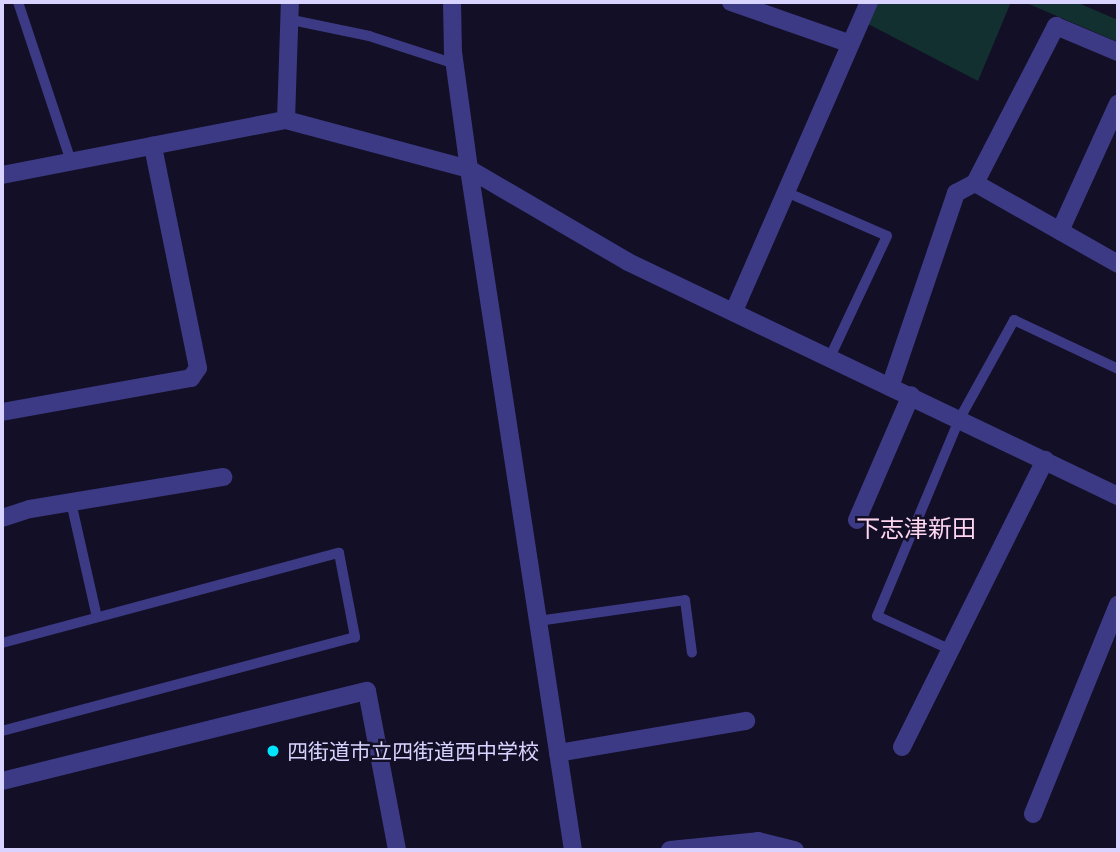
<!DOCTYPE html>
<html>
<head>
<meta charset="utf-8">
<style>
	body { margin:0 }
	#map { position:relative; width:1120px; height:852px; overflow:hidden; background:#130f26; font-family:Quicksand,"Noto Sans JP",sans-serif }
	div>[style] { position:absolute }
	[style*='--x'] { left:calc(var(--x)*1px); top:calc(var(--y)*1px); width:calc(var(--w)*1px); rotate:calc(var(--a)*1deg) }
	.green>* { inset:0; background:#12302f }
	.service>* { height:10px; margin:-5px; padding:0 5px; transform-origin:5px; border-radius:5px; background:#3d3a85 }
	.minor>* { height:18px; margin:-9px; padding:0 9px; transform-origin:9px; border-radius:9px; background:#3d3a85 }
	.dots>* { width:19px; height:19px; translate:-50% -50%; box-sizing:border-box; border:4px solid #130f26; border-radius:50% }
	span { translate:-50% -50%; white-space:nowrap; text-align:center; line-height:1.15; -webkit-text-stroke:5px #130f26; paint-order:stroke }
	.poi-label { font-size:21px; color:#d9d4ff }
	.left { translate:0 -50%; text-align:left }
	.quarter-label { font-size:24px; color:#ffd6f0 }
	.frame { position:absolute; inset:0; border:4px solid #d9d4ff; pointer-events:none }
</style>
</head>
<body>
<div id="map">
	<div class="green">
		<i style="clip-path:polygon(878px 2px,1011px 2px,978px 81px,868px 24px)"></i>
		<i style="clip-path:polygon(1024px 2px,1076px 2px,1118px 20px,1118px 42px)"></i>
	</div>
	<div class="service">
		<i style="--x:18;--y:2;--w:168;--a:71.6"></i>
		<i style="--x:292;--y:20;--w:79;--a:11.7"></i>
		<i style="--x:369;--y:36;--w:90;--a:18"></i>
		<i style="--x:786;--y:192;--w:110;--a:23.5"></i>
		<i style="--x:887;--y:236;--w:134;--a:115.2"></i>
		<i style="--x:71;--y:502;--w:118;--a:77.3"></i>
		<i style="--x:538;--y:621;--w:148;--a:-8.1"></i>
		<i style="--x:685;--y:600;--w:53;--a:82.5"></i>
		<i style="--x:2;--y:643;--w:349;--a:-15"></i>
		<i style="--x:339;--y:553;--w:86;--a:79.2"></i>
		<i style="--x:355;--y:637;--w:365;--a:165.1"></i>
		<i style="--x:949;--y:649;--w:79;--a:-155.4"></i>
		<i style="--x:877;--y:616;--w:215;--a:-67.3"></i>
		<i style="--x:960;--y:418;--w:112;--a:-61.1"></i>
		<i style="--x:1014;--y:320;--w:115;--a:25.2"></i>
	</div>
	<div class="minor">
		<i style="--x:452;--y:2;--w:50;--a:88.9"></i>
		<i style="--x:453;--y:52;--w:118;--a:82.2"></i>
		<i style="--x:469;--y:169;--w:689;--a:81.32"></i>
		<i style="--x:731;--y:2;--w:124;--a:19.3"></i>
		<i style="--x:286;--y:120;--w:118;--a:-88.1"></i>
		<i style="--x:2;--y:175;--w:289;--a:-11"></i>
		<i style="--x:286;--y:120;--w:189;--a:15"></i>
		<i style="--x:469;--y:169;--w:184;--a:30.3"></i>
		<i style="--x:628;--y:262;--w:543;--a:25.53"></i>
		<i style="--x:975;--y:183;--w:164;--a:29.5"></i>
		<i style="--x:1060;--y:231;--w:140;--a:-65.5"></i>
		<i style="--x:734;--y:311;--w:337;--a:-66.4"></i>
		<i style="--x:890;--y:387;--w:205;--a:-71.2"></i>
		<i style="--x:956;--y:193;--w:21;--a:-28"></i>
		<i style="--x:975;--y:183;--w:177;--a:-62.7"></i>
		<i style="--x:1056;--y:26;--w:67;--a:22.8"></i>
		<i style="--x:2;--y:412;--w:192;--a:-10.2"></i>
		<i style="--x:191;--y:378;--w:12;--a:-55"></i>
		<i style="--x:198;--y:368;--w:227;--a:-101.5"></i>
		<i style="--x:2;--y:518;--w:29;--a:-18"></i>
		<i style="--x:30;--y:509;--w:196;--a:-9.4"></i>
		<i style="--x:857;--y:520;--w:136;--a:-66.6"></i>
		<i style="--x:902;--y:747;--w:321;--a:-63.5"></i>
		<i style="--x:558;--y:753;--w:191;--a:-9.7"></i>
		<i style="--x:2;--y:781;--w:376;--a:-13.9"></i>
		<i style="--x:367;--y:691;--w:162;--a:79.3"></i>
		<i style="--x:1033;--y:814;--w:226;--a:-67.9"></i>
		<i style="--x:670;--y:850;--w:88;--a:-5.8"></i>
		<i style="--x:758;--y:841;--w:38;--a:14"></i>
	</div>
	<div class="dots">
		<i style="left:273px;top:751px;background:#00e5ff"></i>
	</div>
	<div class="poi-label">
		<span class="left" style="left:287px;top:751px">四街道市立四街道西中学校</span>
	</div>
	<div class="quarter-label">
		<span style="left:916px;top:529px">下志津新田</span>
	</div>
	<div class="frame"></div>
</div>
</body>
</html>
